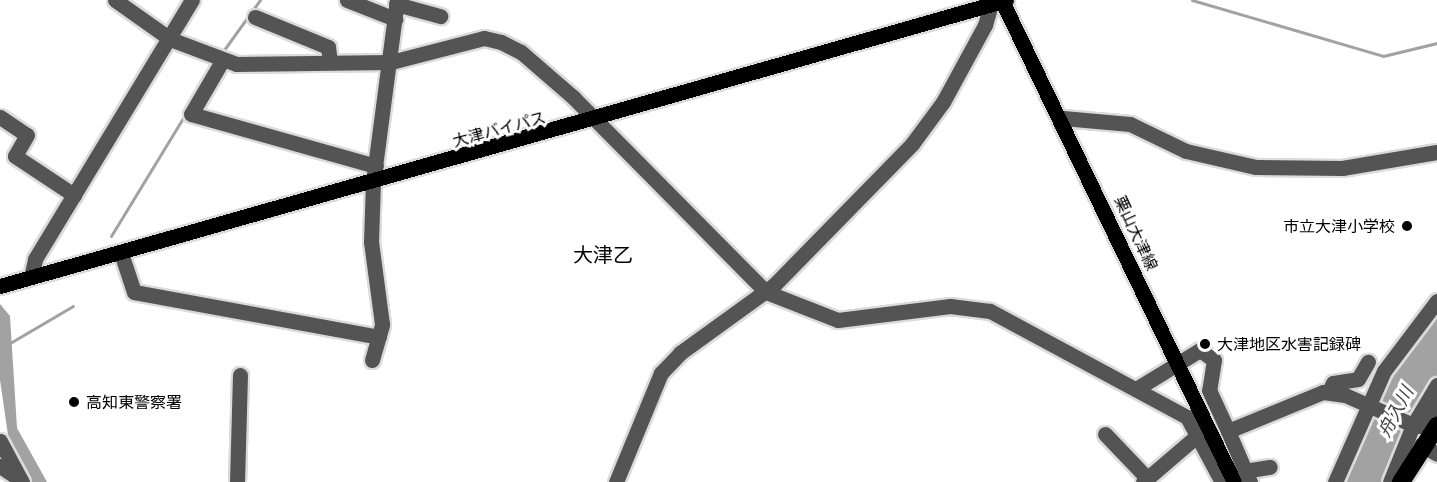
<!DOCTYPE html>
<html>
<head>
<meta charset="utf-8">
<style>
	body { margin:0 }
	#map { position:relative; width:1437px; height:482px; overflow:hidden; background:#fff; font-family:Mulish,"Noto Sans JP",sans-serif }
	div>[style] { position:absolute }
	[style*='--x'] { left:calc(var(--x)*1px); top:calc(var(--y)*1px); width:calc(var(--w)*1px); rotate:calc(var(--a)*1deg) }
	.water>* { inset:0; background:#a2a2a2 }
	.stream>* { height:3px; margin:-1.5px; padding:0 1.5px; transform-origin:1.5px; border-radius:1.5px; background:#a2a2a2 }
	.roads { filter:drop-shadow(2px 0 #dbdbdb) drop-shadow(-2px 0 #dbdbdb) drop-shadow(0 2px #dbdbdb) drop-shadow(0 -2px #dbdbdb) }
	.minor>* { height:15px; margin:-7.5px; padding:0 7.5px; transform-origin:7.5px; border-radius:7.5px; background:#545454 }
	.major>* { height:15px; margin:-7.5px; padding:0 7.5px; transform-origin:7.5px; border-radius:7.5px; background:#000 }
	.highway>* { height:18px; margin:-9px; padding:0 9px; transform-origin:9px; border-radius:9px; background:#000 }
	.tram>* { height:1.5px; margin:-0.75px; padding:0 0.75px; transform-origin:0.75px; border-radius:0.75px; background:#000 }
	.dots>* { width:16px; height:16px; translate:-50% -50%; box-sizing:border-box; border:3px solid #fff; border-radius:50% }
	span { translate:-50% -50%; white-space:nowrap; text-align:center; line-height:1.15; -webkit-text-stroke:6px #fff; paint-order:stroke }
	.street-label { font-size:16px; color:#000 }
	.poi-label { font-size:16px; color:#000 }
	.right { translate:-100% -50%; text-align:right }
	.left { translate:0 -50%; text-align:left }
	.water-label { font-size:18px; color:#434343; font-style:italic }
	.quarter-label { font-size:20px; color:#000 }
</style>
</head>
<body>
<div id="map">
	<div class="water">
		<i style="clip-path:polygon(0 304px,10px 316px,17px 428px,47px 482px,32px 482px,9px 442px,0 380px)"></i>
		<i style="clip-path:polygon(1437px 314px,1437px 377px,1385px 482px,1344px 482px,1384px 387px)"></i>
	</div>
	<div class="stream">
		<i style="--x:1192;--y:0;--w:199;--a:16.3"></i>
		<i style="--x:1383;--y:56;--w:56;--a:-13.5"></i>
		<i style="--x:221;--y:54;--w:67;--a:-54.2"></i>
		<i style="--x:855;--y:213;--w:80;--a:-45.5"></i>
		<i style="--x:111;--y:236;--w:144;--a:-58.6"></i>
		<i style="--x:737;--y:321;--w:34;--a:-34"></i>
		<i style="--x:10;--y:343;--w:73;--a:-30.4"></i>
	</div>
	<div class="roads">
		<div class="minor">
			<i style="--x:115;--y:0;--w:67;--a:35.3"></i>
			<i style="--x:170;--y:39;--w:71;--a:20.7"></i>
			<i style="--x:236;--y:64;--w:155;--a:-0.7"></i>
			<i style="--x:391;--y:62;--w:96;--a:-14.5"></i>
			<i style="--x:484;--y:38;--w:17;--a:13"></i>
			<i style="--x:501;--y:42;--w:22;--a:27"></i>
			<i style="--x:521;--y:52;--w:69;--a:40.9"></i>
			<i style="--x:573;--y:97;--w:274;--a:45.3"></i>
			<i style="--x:766;--y:292;--w:77;--a:21.3"></i>
			<i style="--x:838;--y:320;--w:113;--a:-7.1"></i>
			<i style="--x:950;--y:306;--w:40;--a:7.1"></i>
			<i style="--x:990;--y:311;--w:224;--a:28.3"></i>
			<i style="--x:1187;--y:417;--w:74;--a:61.7"></i>
			<i style="--x:347;--y:0;--w:52;--a:21.6"></i>
			<i style="--x:396;--y:4;--w:46;--a:15.3"></i>
			<i style="--x:255;--y:17;--w:79;--a:22.3"></i>
			<i style="--x:328;--y:47;--w:15;--a:82"></i>
			<i style="--x:222;--y:61;--w:61;--a:120.3"></i>
			<i style="--x:191;--y:114;--w:192;--a:15.7"></i>
			<i style="--x:0;--y:117;--w:32;--a:34"></i>
			<i style="--x:27;--y:135;--w:24;--a:120"></i>
			<i style="--x:15;--y:156;--w:71;--a:33.5"></i>
			<i style="--x:1063;--y:118;--w:67;--a:5.1"></i>
			<i style="--x:1130;--y:124;--w:62;--a:25.7"></i>
			<i style="--x:1186;--y:151;--w:72;--a:12.9"></i>
			<i style="--x:1256;--y:167;--w:86;--a:0.7"></i>
			<i style="--x:1342;--y:168;--w:96;--a:-9.6"></i>
			<i style="--x:121;--y:253;--w:41;--a:71.6"></i>
			<i style="--x:134;--y:292;--w:249;--a:10.4"></i>
			<i style="--x:31;--y:277;--w:18;--a:-77"></i>
			<i style="--x:35;--y:259;--w:303;--a:-58.8"></i>
			<i style="--x:372;--y:360;--w:37;--a:-74"></i>
			<i style="--x:382;--y:324;--w:83;--a:-97.6"></i>
			<i style="--x:371;--y:242;--w:60;--a:-88.1"></i>
			<i style="--x:373;--y:182;--w:184;--a:-82.5"></i>
			<i style="--x:1136;--y:389;--w:75;--a:-31.4"></i>
			<i style="--x:1200;--y:350;--w:17;--a:36"></i>
			<i style="--x:1214;--y:360;--w:30;--a:99"></i>
			<i style="--x:1209;--y:390;--w:45;--a:65.1"></i>
			<i style="--x:1228;--y:431;--w:103;--a:-22.3"></i>
			<i style="--x:1323;--y:392;--w:22;--a:8"></i>
			<i style="--x:1345;--y:395;--w:74;--a:23.8"></i>
			<i style="--x:1413;--y:425;--w:6;--a:9"></i>
			<i style="--x:1419;--y:426;--w:28;--a:-49"></i>
			<i style="--x:1329;--y:391;--w:9;--a:-63"></i>
			<i style="--x:1333;--y:383;--w:25;--a:-9"></i>
			<i style="--x:1358;--y:379;--w:20;--a:-60"></i>
			<i style="--x:1228;--y:431;--w:56;--a:66.7"></i>
			<i style="--x:1105;--y:434;--w:61;--a:46.3"></i>
			<i style="--x:0;--y:441;--w:47;--a:61.8"></i>
			<i style="--x:1421;--y:445;--w:18;--a:29"></i>
			<i style="--x:0;--y:466;--w:25;--a:34"></i>
			<i style="--x:1244;--y:471;--w:26;--a:-9"></i>
			<i style="--x:237;--y:482;--w:107;--a:-88.4"></i>
			<i style="--x:616;--y:482;--w:118;--a:-67.6"></i>
			<i style="--x:661;--y:373;--w:28;--a:-46"></i>
			<i style="--x:680;--y:353;--w:116;--a:-35.9"></i>
			<i style="--x:774;--y:285;--w:197;--a:-45.6"></i>
			<i style="--x:912;--y:144;--w:52;--a:-53.6"></i>
			<i style="--x:943;--y:102;--w:88;--a:-61.4"></i>
			<i style="--x:985;--y:25;--w:26;--a:-74"></i>
			<i style="--x:1143;--y:482;--w:74;--a:-40.6"></i>
			<i style="--x:1335;--y:482;--w:121;--a:-66.2"></i>
			<i style="--x:1384;--y:371;--w:88;--a:-52.9"></i>
			<i style="--x:1390;--y:482;--w:61;--a:-68"></i>
			<i style="--x:1413;--y:425;--w:47;--a:-59"></i>
		</div>
		<div class="major">
			<i style="--x:1002;--y:1;--w:534;--a:64.25"></i>
			<i style="--x:0;--y:286;--w:1046;--a:-15.87"></i>
		</div>
		<div class="highway">
			<i style="--x:1401;--y:482;--w:67;--a:-57.3"></i>
		</div>
	</div>
	<div class="tram">
		<i style="--x:1408;--y:482;--w:54;--a:-57.2"></i>
	</div>
	<div class="dots">
		<i style="left:1407px;top:226px;background:#000"></i>
		<i style="left:1205px;top:344px;background:#000"></i>
		<i style="left:74px;top:402px;background:#000"></i>
	</div>
	<div class="street-label">
		<span style="left:499px;top:129px;rotate:-15deg">大津バイパス</span>
		<span style="left:1136px;top:233px;rotate:65deg">栗山大津線</span>
	</div>
	<div class="poi-label">
		<span class="right" style="left:1395px;top:226px">市立大津小学校</span>
		<span class="left" style="left:1217px;top:344px">大津地区水害記録碑</span>
		<span class="left" style="left:86px;top:402px">高知東警察署</span>
	</div>
	<div class="water-label">
		<span style="left:1396px;top:412px;rotate:-62deg">舟入川</span>
	</div>
	<div class="quarter-label">
		<span style="left:603px;top:254px">大津乙</span>
	</div>
</div>
</body>
</html>
